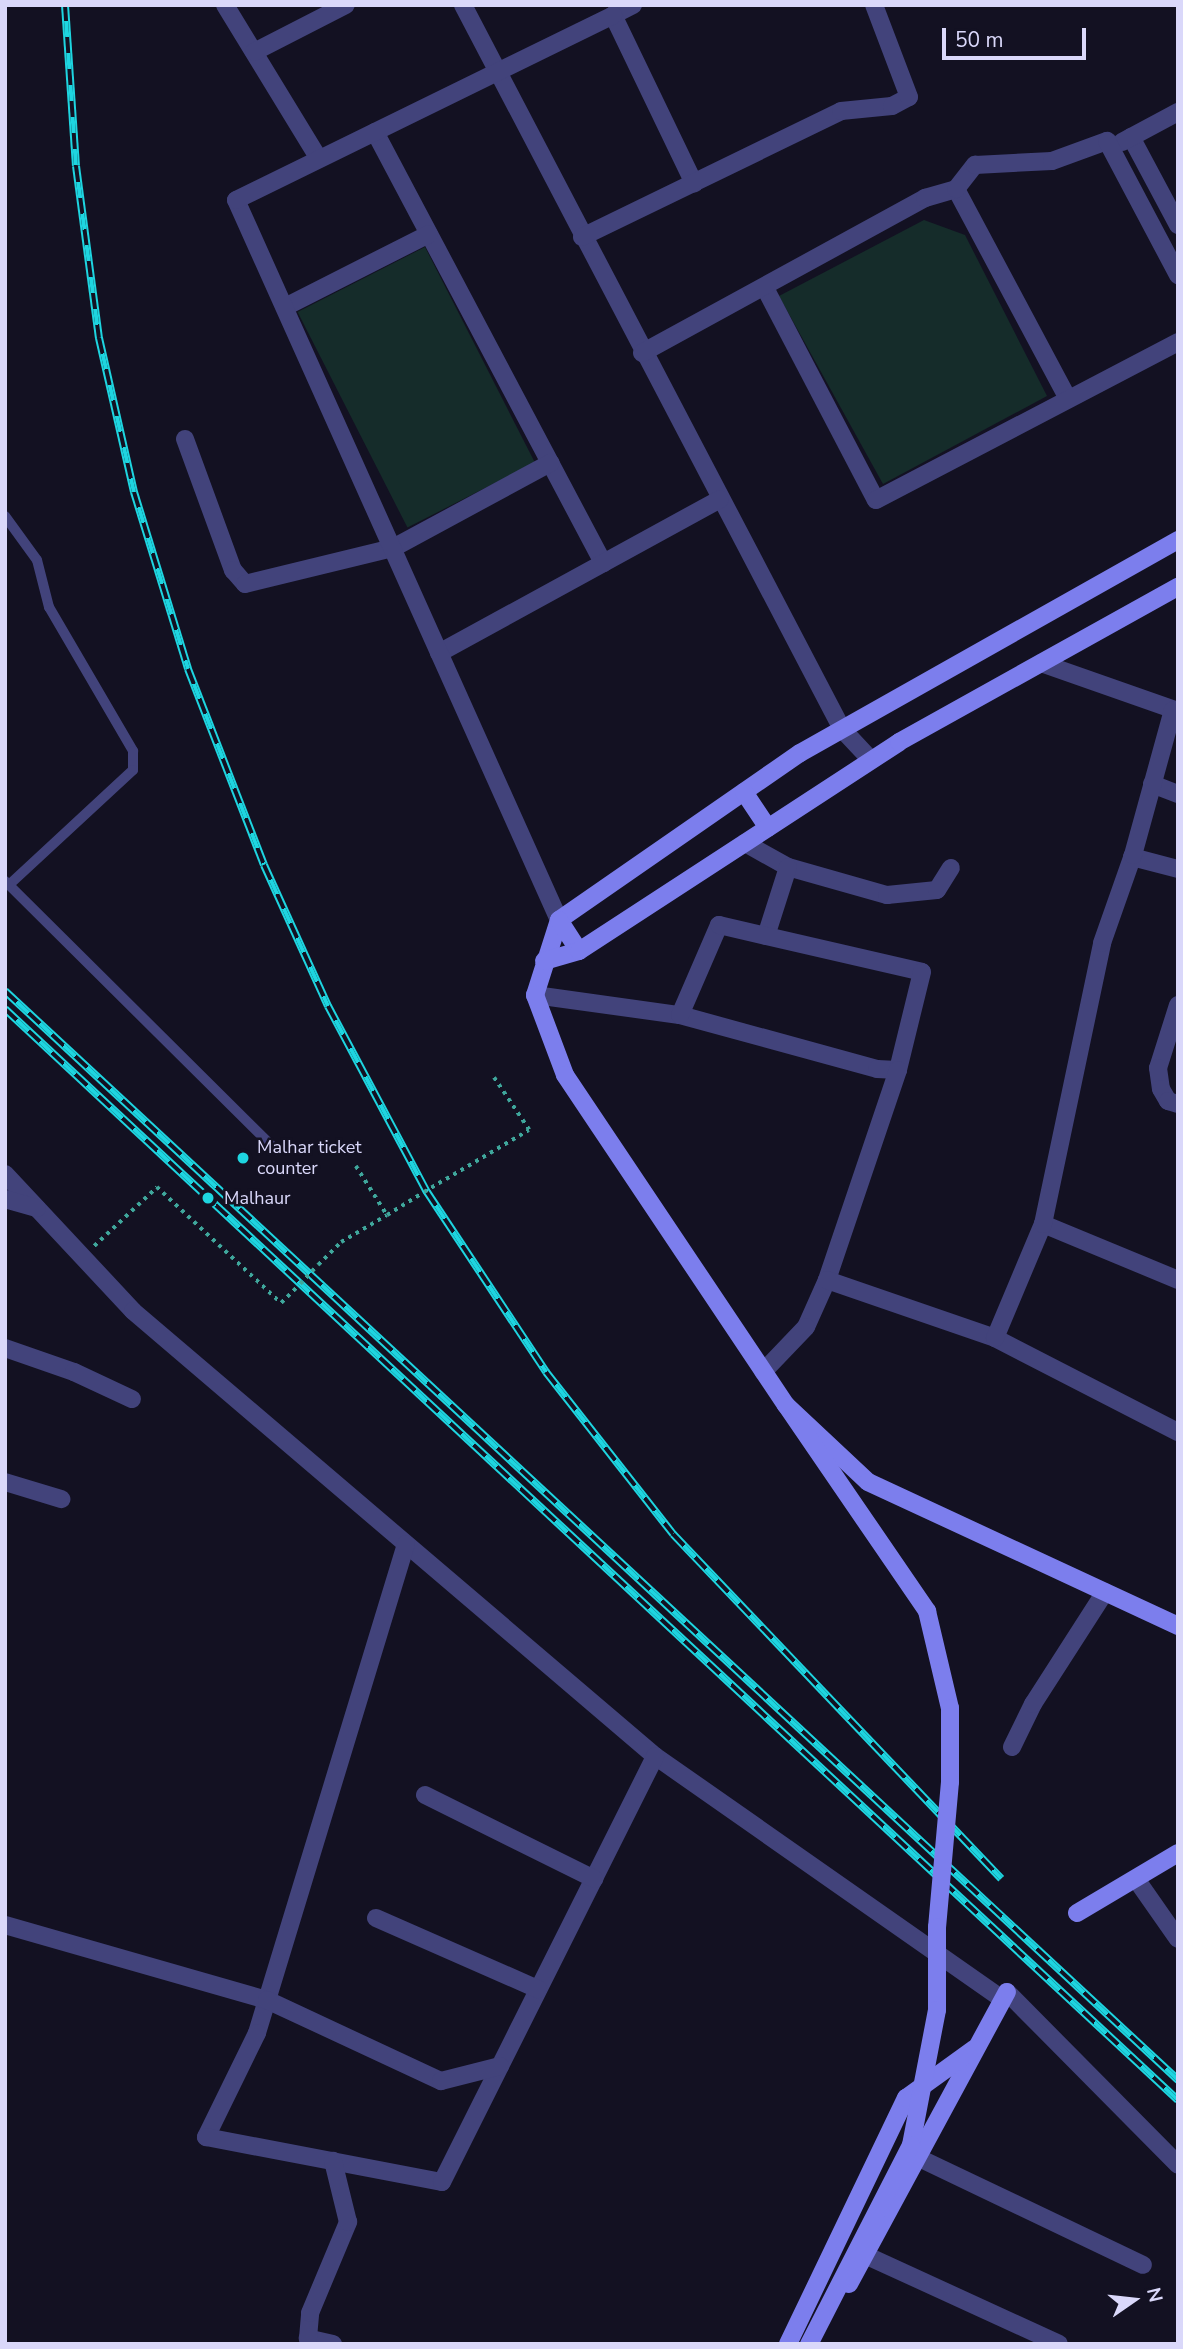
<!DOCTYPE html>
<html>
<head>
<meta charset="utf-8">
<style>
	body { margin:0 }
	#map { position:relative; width:1183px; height:2349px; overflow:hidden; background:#131122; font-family:"Nunito Sans",sans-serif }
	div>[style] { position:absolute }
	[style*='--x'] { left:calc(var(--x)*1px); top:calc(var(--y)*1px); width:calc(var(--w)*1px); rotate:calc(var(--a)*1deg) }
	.green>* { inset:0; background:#152c2a; transform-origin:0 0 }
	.path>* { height:3.5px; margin-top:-1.75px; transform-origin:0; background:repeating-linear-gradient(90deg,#3fa79c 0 3.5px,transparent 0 8.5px) }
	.lane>* { height:10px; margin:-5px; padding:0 5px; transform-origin:5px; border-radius:5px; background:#42437b }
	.street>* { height:18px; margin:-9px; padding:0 9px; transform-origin:9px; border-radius:9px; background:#42437b }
	.secondary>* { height:18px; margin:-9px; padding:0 9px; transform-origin:9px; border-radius:9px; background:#7c7eed }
	.rail>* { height:8px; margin-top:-4px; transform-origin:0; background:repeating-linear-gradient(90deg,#131122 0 16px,#1ed5e0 0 32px); box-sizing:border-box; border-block:2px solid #1ed5e0 }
	.path-bridge>* { height:3.5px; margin-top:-1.75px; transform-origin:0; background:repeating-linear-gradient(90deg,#3fa79c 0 3.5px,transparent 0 8.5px) }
	.secondary-bridge>* { height:18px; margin:-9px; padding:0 9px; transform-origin:9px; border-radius:9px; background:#7c7eed }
	.dots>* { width:19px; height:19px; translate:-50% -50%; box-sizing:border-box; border:4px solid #131122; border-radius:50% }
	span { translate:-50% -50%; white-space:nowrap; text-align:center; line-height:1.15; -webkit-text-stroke:5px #131122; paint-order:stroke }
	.poi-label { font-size:18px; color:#dad8fa }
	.left { translate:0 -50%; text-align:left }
	.frame { position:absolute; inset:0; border:7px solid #dad8fa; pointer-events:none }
	.north { position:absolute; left:1099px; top:2265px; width:70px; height:70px; -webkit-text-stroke:5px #131122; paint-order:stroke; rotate:76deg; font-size:19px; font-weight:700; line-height:28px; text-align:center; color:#dad8fa }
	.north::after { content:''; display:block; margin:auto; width:24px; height:32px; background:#dad8fa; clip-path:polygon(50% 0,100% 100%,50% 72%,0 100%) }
	.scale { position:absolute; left:942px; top:28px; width:144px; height:32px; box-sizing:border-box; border:4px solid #dad8fa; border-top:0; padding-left:9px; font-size:21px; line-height:24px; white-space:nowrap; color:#dad8fa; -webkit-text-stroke:5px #131122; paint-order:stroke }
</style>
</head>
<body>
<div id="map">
	<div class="green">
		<i style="clip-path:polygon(924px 220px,965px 235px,1047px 396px,883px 484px,779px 296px)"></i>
		<i style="left:425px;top:247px;width:242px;height:143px;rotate:63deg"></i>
	</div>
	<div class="path">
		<i style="--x:356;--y:1166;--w:58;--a:57.7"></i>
		<i style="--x:387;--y:1215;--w:44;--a:-31.9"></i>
		<i style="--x:446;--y:1179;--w:96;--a:-30.6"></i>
		<i style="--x:529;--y:1130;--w:63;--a:-123.9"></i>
		<i style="--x:94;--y:1246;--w:86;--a:-43.1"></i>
		<i style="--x:157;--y:1187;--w:170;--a:43.1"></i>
		<i style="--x:281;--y:1303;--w:27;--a:-45"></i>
		<i style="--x:318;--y:1265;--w:33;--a:-45"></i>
		<i style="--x:341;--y:1242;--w:53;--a:-30.4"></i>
	</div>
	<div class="lane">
		<i style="--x:5;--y:516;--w:54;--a:54"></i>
		<i style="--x:37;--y:560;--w:49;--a:75.7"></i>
		<i style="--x:49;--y:607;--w:167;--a:59.7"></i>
		<i style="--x:133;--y:751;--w:19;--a:90"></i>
		<i style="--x:133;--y:770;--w:169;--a:137.2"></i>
		<i style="--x:5;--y:881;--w:382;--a:44.8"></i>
	</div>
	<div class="street">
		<i style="--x:225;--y:5;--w:180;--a:58.6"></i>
		<i style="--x:463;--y:5;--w:817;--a:62.37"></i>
		<i style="--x:842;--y:729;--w:42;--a:46.9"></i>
		<i style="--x:633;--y:5;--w:22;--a:153"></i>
		<i style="--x:613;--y:15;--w:187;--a:64.3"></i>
		<i style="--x:254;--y:52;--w:103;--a:-27.1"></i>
		<i style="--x:375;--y:132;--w:488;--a:62.1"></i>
		<i style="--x:1131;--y:137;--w:100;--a:61.9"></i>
		<i style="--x:1122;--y:142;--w:64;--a:-28.2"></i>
		<i style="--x:956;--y:189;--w:238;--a:61.9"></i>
		<i style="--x:582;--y:237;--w:288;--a:-25.9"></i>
		<i style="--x:841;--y:111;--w:51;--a:-5.6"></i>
		<i style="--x:892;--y:106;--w:19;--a:-28"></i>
		<i style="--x:909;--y:97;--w:98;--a:-110.8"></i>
		<i style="--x:765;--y:288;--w:239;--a:62.4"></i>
		<i style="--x:876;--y:500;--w:341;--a:-27.6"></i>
		<i style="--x:285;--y:307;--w:161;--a:-26.9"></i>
		<i style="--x:642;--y:353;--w:323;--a:-28.7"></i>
		<i style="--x:925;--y:198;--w:32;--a:-16"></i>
		<i style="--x:956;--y:189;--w:31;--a:-52"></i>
		<i style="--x:975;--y:165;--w:77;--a:-3"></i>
		<i style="--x:1052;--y:161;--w:59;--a:-20"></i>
		<i style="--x:1107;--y:141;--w:152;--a:62.1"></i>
		<i style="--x:185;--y:439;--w:140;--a:69.9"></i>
		<i style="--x:233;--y:570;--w:18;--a:49"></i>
		<i style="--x:245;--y:584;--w:152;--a:-13.7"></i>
		<i style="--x:393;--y:548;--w:179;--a:-28.4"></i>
		<i style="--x:439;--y:653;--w:320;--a:-28.7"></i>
		<i style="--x:1041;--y:663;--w:145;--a:19.3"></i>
		<i style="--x:1152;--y:784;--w:28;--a:21"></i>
		<i style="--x:745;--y:843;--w:49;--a:29.2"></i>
		<i style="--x:788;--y:867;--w:103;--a:15.8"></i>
		<i style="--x:887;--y:895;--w:50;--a:-5.7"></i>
		<i style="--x:937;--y:890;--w:26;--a:-58"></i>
		<i style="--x:1132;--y:857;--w:48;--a:14.6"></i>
		<i style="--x:559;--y:920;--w:789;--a:-114.16"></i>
		<i style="--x:236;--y:200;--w:420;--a:-26.1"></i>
		<i style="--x:766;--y:936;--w:72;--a:-72.3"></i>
		<i style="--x:535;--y:995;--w:146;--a:7.9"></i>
		<i style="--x:680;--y:1015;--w:204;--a:15.3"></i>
		<i style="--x:877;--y:1069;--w:21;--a:3"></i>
		<i style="--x:1178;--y:1005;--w:66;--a:107.6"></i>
		<i style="--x:1158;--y:1068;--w:21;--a:82"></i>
		<i style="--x:1161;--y:1089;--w:14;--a:60"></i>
		<i style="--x:1168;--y:1101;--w:10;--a:17"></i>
		<i style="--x:680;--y:1015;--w:98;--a:-66.6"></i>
		<i style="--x:719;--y:925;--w:208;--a:13"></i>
		<i style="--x:922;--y:972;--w:101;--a:103.8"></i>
		<i style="--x:898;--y:1070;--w:222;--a:108.7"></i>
		<i style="--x:827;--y:1280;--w:51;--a:114.1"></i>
		<i style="--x:806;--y:1327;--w:62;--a:133.7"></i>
		<i style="--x:5;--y:1174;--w:187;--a:46.9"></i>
		<i style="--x:133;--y:1311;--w:686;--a:40.45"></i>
		<i style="--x:655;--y:1756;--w:424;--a:35"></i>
		<i style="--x:5;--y:1199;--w:33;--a:16"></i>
		<i style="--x:1043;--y:1224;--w:146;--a:22.5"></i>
		<i style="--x:827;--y:1280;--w:178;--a:19"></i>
		<i style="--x:995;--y:1338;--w:206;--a:27.2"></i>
		<i style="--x:995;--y:1338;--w:124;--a:-67.2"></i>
		<i style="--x:1043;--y:1224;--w:287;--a:-78.1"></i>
		<i style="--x:1102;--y:943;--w:93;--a:-70.6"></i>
		<i style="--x:1133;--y:855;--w:150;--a:-74.6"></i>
		<i style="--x:5;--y:1348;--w:73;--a:19.2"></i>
		<i style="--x:74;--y:1372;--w:64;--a:25"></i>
		<i style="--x:5;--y:1482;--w:59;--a:16.9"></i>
		<i style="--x:406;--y:1544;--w:511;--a:106.95"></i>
		<i style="--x:257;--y:2033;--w:116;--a:116.1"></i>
		<i style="--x:206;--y:2137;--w:240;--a:10.8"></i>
		<i style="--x:442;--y:2182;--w:476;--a:-63.4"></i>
		<i style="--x:1012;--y:1747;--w:48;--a:-64"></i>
		<i style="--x:1033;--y:1704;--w:133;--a:-57.3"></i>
		<i style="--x:425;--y:1795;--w:189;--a:26.4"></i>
		<i style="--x:1136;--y:1879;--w:73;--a:55"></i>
		<i style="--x:376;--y:1918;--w:177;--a:23.7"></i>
		<i style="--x:5;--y:1925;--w:273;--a:16"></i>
		<i style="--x:267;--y:2000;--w:192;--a:25"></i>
		<i style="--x:441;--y:2081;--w:61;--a:-14.3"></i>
		<i style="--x:1007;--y:1992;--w:243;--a:45.3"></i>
		<i style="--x:919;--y:2158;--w:248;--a:25.5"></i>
		<i style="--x:865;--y:2255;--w:213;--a:24.6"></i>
		<i style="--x:333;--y:2344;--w:26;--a:-167"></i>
		<i style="--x:308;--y:2338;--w:25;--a:-85"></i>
		<i style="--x:310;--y:2313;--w:99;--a:-67.3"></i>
		<i style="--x:348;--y:2222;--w:63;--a:-103.8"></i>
	</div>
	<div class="secondary">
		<i style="--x:1178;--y:540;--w:434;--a:150.6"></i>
		<i style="--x:800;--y:753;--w:293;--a:145.3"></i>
		<i style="--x:559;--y:920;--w:79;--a:107.7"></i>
		<i style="--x:535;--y:995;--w:85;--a:69.4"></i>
		<i style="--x:565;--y:1075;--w:397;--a:56.2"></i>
		<i style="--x:786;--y:1405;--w:112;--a:43.2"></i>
		<i style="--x:868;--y:1482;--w:342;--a:24.9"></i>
		<i style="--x:744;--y:792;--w:43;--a:56.3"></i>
		<i style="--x:559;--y:920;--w:37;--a:57"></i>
		<i style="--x:544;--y:961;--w:36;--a:-16"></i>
		<i style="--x:579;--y:951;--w:382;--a:-33.1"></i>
		<i style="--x:899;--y:742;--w:319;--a:-29.1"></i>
		<i style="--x:1077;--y:1913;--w:117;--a:-30.7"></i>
		<i style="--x:849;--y:2284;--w:332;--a:-61.6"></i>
		<i style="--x:788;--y:2344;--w:273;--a:-64.4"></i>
		<i style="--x:906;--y:2098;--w:84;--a:-35.8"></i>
	</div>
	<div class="rail">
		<i style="--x:65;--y:5;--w:161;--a:86.1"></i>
		<i style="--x:76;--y:166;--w:174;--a:82.4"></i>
		<i style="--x:99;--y:338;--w:158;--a:77.2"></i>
		<i style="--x:134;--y:492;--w:185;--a:73"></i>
		<i style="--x:188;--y:669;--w:210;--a:68.8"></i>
		<i style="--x:264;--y:865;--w:155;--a:65.6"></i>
		<i style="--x:328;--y:1006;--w:211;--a:62"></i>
		<i style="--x:427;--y:1192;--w:216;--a:56.5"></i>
		<i style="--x:546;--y:1372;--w:206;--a:51.9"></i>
		<i style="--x:673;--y:1534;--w:476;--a:46.4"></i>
		<i style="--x:5;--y:991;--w:1601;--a:42.87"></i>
		<i style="--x:5;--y:1009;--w:1602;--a:42.93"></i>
	</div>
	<div class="path-bridge">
		<i style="--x:424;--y:1192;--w:26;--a:-31"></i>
		<i style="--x:300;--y:1284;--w:26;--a:-47"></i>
	</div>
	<div class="secondary-bridge">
		<i style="--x:786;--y:1405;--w:250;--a:55.6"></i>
		<i style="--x:927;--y:1611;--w:100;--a:76.7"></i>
		<i style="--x:950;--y:1708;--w:74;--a:90"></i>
		<i style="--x:950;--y:1782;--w:146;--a:95.1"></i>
		<i style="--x:937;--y:1927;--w:83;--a:90"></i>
		<i style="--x:937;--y:2010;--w:137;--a:100.9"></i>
		<i style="--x:911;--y:2145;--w:224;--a:117.1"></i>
	</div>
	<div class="dots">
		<i style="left:243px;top:1158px;background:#1ed5e0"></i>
		<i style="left:208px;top:1198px;background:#1ed5e0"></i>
	</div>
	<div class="poi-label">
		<span class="left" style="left:257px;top:1158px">Malhar ticket<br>counter</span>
		<span class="left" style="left:224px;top:1198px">Malhaur</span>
	</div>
	<div class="frame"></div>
	<div class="north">N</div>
	<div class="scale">50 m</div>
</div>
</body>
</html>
